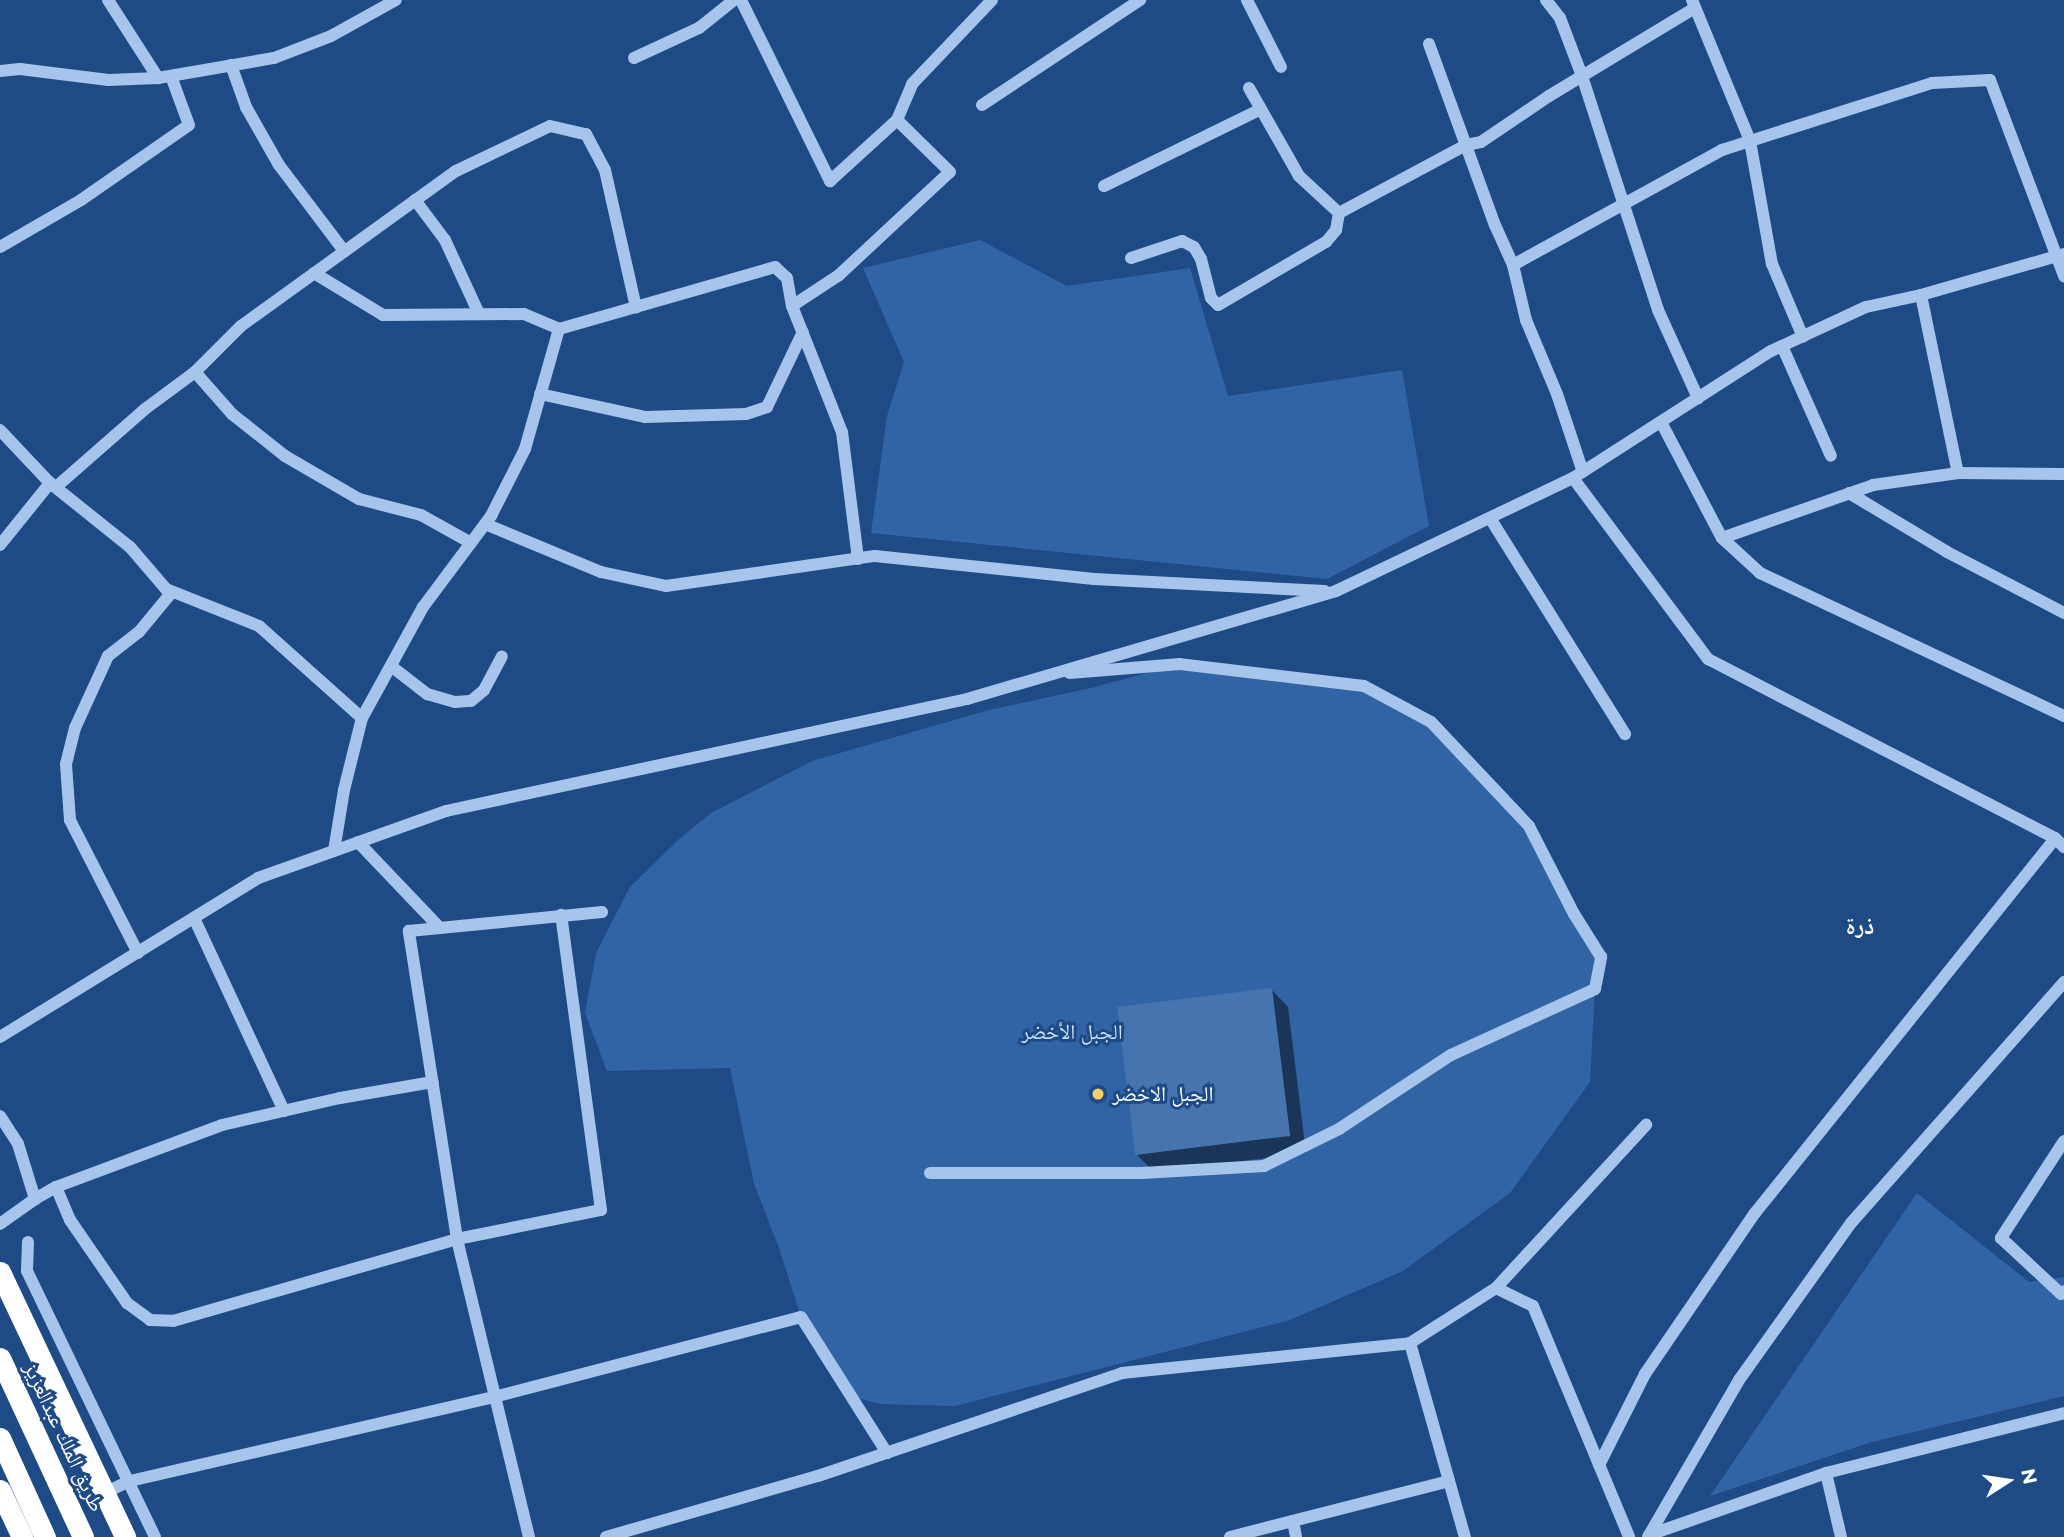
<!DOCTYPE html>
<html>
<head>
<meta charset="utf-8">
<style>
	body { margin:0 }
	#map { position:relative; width:2064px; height:1537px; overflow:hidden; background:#1e4b86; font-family:Montserrat,"Noto Naskh Arabic",sans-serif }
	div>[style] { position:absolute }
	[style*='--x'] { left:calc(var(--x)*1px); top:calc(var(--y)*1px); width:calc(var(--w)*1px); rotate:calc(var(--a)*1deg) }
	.green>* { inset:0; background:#3164a4 }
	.shadow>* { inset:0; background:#0007 }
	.building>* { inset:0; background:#4674af; transform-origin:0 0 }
	.minor>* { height:12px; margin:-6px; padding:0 6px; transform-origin:6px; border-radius:6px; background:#a7c5eb }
	.highway>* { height:21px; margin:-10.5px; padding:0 10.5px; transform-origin:10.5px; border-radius:10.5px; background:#fff }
	.dots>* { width:19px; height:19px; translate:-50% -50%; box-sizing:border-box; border:4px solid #1e4b86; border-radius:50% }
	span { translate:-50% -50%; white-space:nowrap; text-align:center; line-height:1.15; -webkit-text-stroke:6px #1e4b86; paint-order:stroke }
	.park-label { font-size:21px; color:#cbdff8 }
	.poi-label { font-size:21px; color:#fff }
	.left { translate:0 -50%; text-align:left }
	.street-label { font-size:21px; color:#fff }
	.neighbourhood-label { font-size:23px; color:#fff; font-weight:700 }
	.north { position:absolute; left:1973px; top:1446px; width:70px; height:70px; -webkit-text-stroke:5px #1e4b86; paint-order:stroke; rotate:78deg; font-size:19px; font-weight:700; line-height:28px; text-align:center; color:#fff }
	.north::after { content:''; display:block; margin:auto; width:24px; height:32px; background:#fff; clip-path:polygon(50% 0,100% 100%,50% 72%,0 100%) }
</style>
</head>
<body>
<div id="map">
	<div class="green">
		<i style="clip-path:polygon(980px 240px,1067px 286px,1190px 268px,1228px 396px,1402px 370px,1429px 526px,1327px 579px,871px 533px,887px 416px,904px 362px,863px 268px)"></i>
		<i style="clip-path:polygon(1180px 664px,1364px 686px,1431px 722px,1529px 826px,1601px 957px,1595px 989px,1590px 1082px,1510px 1193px,1403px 1271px,1290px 1320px,955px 1406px,880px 1404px,850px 1396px,801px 1317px,779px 1248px,754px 1184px,730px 1068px,607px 1071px,585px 1013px,596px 953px,630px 887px,678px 840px,711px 813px,812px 761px,989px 710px,1091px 688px)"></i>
		<i style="clip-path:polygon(1917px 1193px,2029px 1282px,2064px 1277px,2064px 1396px,1872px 1442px,1710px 1496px)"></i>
	</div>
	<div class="shadow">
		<i style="clip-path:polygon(1271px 989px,1288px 1007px,1306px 1153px,1154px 1172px,1137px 1155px)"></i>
	</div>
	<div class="building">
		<i style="left:1272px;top:988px;width:149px;height:156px;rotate:83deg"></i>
	</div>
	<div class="minor">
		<i style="--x:108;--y:0;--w:93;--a:57.3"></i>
		<i style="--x:741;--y:0;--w:202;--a:63.8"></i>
		<i style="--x:830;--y:181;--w:91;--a:-42.3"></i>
		<i style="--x:897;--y:120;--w:39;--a:-67"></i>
		<i style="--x:912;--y:84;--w:116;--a:-46.4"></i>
		<i style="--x:1247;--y:0;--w:75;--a:63.1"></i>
		<i style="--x:1546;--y:0;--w:23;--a:52"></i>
		<i style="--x:1560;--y:18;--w:62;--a:69.2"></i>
		<i style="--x:1582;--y:76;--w:246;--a:72"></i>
		<i style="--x:1658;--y:310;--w:97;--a:65.6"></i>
		<i style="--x:1692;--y:0;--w:152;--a:67.6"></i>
		<i style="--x:1750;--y:141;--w:125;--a:79.9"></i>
		<i style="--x:1772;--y:264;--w:79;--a:67"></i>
		<i style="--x:1429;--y:44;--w:193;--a:70"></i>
		<i style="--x:1495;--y:225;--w:44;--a:65.8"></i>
		<i style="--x:1513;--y:265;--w:57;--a:76.7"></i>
		<i style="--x:1526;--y:320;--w:80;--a:67.3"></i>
		<i style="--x:1557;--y:394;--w:82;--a:71.6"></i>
		<i style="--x:634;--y:58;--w:72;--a:-24.8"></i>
		<i style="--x:699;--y:28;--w:45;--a:-38.7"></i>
		<i style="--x:231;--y:65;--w:45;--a:70.3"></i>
		<i style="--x:246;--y:107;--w:67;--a:60.4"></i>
		<i style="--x:279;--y:165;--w:108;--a:52.9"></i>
		<i style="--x:0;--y:71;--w:20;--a:-6"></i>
		<i style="--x:20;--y:69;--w:89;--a:7.1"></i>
		<i style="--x:108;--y:80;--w:50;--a:-2.3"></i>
		<i style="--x:158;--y:78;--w:118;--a:-9.8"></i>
		<i style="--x:274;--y:58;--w:61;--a:-21.1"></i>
		<i style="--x:331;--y:36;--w:74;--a:-29"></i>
		<i style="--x:1249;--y:88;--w:101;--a:60.4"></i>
		<i style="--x:1299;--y:176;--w:54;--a:42.8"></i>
		<i style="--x:982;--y:105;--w:190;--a:-33.6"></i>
		<i style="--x:1104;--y:186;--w:173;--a:-26.1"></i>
		<i style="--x:415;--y:200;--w:50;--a:53.1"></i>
		<i style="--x:445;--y:240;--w:81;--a:65.3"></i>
		<i style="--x:1339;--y:213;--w:144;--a:-28.2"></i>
		<i style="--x:1466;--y:145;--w:15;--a:-11"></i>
		<i style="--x:1481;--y:142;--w:82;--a:-34.1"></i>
		<i style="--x:1549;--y:96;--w:170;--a:-31.1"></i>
		<i style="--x:0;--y:247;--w:94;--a:-30.1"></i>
		<i style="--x:81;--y:200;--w:131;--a:-34.8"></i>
		<i style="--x:189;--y:125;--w:52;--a:-110.2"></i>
		<i style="--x:1131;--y:258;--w:54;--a:-18.4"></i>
		<i style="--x:1182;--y:241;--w:13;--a:27"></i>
		<i style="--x:1194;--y:247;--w:14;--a:60"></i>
		<i style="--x:1201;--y:259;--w:40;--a:75.6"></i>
		<i style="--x:1211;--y:298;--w:10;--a:45"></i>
		<i style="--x:1218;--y:305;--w:125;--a:-30.3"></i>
		<i style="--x:1326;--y:242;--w:16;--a:-50"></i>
		<i style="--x:1336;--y:230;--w:17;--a:-80"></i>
		<i style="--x:1513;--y:265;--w:239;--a:-28.8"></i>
		<i style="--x:1722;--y:150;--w:220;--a:-17.7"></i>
		<i style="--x:1932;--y:83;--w:58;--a:-3"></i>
		<i style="--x:1990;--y:80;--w:210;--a:69.3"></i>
		<i style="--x:314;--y:273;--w:81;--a:31.3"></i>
		<i style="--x:383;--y:315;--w:141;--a:-0.4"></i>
		<i style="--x:524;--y:314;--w:38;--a:23"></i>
		<i style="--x:559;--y:329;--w:225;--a:-16"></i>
		<i style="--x:775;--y:267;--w:16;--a:43"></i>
		<i style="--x:787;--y:278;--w:28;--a:80"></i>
		<i style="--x:792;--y:306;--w:136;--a:68.4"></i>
		<i style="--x:842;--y:432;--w:128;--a:82.8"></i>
		<i style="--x:1921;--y:295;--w:182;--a:78.3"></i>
		<i style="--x:792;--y:306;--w:56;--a:-33.4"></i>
		<i style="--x:839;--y:275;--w:151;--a:-42.9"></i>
		<i style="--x:950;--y:172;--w:74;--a:-135.5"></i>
		<i style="--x:1782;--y:346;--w:120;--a:66"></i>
		<i style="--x:195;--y:372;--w:56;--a:48.6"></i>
		<i style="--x:232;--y:414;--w:68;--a:38.4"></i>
		<i style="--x:285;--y:456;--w:86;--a:30.2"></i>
		<i style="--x:359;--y:499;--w:64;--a:14.5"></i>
		<i style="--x:421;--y:515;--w:57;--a:29.2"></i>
		<i style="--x:540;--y:394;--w:107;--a:12.4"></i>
		<i style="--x:645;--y:417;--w:101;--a:-1.7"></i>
		<i style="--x:746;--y:414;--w:22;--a:-18"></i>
		<i style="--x:767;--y:407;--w:83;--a:-64.4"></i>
		<i style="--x:1661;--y:422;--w:131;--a:62.3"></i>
		<i style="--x:1722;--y:538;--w:52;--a:42.6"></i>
		<i style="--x:1760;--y:573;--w:336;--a:25.2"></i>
		<i style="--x:0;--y:430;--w:73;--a:46.7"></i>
		<i style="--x:50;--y:483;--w:102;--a:38.7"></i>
		<i style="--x:130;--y:547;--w:55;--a:49.4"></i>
		<i style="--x:166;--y:589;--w:100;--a:21.7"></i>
		<i style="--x:259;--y:626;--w:138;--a:41.8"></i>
		<i style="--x:1573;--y:478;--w:226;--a:53.3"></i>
		<i style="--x:1708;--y:659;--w:390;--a:27.3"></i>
		<i style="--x:2055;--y:838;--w:13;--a:45"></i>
		<i style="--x:56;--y:487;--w:118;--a:-41.2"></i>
		<i style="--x:145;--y:409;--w:62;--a:-36.5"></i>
		<i style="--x:195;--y:372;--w:65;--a:-45"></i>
		<i style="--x:241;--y:326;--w:265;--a:-35.8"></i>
		<i style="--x:456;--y:171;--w:104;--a:-25.6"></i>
		<i style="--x:550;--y:126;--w:37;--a:13"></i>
		<i style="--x:586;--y:134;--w:41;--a:62.2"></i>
		<i style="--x:605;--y:170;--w:141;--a:77.3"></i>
		<i style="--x:1849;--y:493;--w:114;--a:31"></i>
		<i style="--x:1947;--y:552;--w:132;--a:27.5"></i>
		<i style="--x:1490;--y:518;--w:255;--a:58"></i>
		<i style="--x:485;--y:524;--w:126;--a:22.5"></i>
		<i style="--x:601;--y:572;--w:66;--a:12.2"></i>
		<i style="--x:666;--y:586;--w:211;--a:-8.2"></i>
		<i style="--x:875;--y:556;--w:220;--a:6"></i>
		<i style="--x:1094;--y:579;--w:231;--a:3"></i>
		<i style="--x:1722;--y:538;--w:160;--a:-19.3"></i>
		<i style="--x:1873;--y:485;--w:86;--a:-8"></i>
		<i style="--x:1958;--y:473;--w:106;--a:0.5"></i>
		<i style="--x:0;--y:545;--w:80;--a:-51.1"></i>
		<i style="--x:391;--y:666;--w:46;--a:37.9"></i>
		<i style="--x:427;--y:694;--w:29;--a:16"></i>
		<i style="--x:455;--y:702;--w:16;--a:-4"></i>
		<i style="--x:471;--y:701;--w:17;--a:-40"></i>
		<i style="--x:484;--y:690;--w:38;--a:-62"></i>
		<i style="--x:358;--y:842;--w:117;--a:46.4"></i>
		<i style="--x:334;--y:851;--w:62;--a:-80.7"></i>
		<i style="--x:344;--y:790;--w:74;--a:-76"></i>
		<i style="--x:362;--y:718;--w:127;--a:-61.2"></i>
		<i style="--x:423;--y:607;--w:114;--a:-53.2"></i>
		<i style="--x:491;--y:516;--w:75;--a:-63.1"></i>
		<i style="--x:525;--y:449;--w:125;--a:-74.2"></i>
		<i style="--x:194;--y:918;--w:213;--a:65"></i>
		<i style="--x:138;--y:953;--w:149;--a:-117.1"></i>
		<i style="--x:70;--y:820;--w:56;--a:-94.1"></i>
		<i style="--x:66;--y:764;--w:37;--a:-76"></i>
		<i style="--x:75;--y:728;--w:79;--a:-65.4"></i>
		<i style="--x:108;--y:656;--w:39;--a:-38"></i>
		<i style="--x:139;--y:632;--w:52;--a:-50.5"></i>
		<i style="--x:0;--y:1037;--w:303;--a:-31.6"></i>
		<i style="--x:258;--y:878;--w:200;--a:-19.6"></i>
		<i style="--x:446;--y:811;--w:533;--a:-12.13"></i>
		<i style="--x:967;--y:699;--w:384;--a:-16.3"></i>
		<i style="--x:1336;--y:591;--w:263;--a:-25.5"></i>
		<i style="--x:1573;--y:478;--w:235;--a:-32.7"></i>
		<i style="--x:1771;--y:351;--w:105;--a:-24.9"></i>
		<i style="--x:1866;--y:307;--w:56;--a:-12.3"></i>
		<i style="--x:1921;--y:295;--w:149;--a:-16"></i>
		<i style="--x:0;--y:1116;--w:33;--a:57"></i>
		<i style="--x:18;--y:1144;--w:58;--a:72.8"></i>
		<i style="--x:35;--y:1199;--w:43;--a:144.5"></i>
		<i style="--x:2064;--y:1141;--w:116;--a:123"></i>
		<i style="--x:2001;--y:1238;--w:82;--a:43"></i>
		<i style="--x:2061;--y:1294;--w:4;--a:-45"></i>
		<i style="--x:930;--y:1173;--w:212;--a:0"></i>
		<i style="--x:1142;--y:1173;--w:122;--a:-3.3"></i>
		<i style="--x:1264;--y:1166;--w:84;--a:-26.3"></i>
		<i style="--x:1339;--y:1129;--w:134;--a:-33.5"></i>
		<i style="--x:1451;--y:1055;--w:158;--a:-24.6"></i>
		<i style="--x:1595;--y:989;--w:33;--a:-79"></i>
		<i style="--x:1601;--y:957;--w:51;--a:-122.1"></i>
		<i style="--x:1574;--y:914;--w:99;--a:-117.1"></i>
		<i style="--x:1529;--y:826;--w:143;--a:-133.3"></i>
		<i style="--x:1431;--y:722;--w:76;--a:-151.8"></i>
		<i style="--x:1364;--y:686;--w:185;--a:-173.2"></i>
		<i style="--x:1180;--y:664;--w:111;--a:175.4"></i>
		<i style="--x:56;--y:1187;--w:177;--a:-20.5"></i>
		<i style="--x:222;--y:1125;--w:121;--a:-12.9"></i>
		<i style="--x:340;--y:1098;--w:94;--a:-9.8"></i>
		<i style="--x:35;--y:1199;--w:24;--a:-30"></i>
		<i style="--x:56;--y:1187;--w:36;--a:67"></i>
		<i style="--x:70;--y:1220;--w:101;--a:55.5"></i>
		<i style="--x:127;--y:1303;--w:29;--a:36"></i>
		<i style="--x:150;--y:1320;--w:23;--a:2"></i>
		<i style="--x:173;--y:1321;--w:296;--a:-16.1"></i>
		<i style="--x:457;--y:1239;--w:147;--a:-11.4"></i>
		<i style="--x:601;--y:1210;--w:298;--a:-97.7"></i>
		<i style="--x:28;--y:1242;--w:29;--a:92"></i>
		<i style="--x:27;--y:1271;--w:295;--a:64.3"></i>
		<i style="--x:1496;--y:1288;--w:41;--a:25.9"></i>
		<i style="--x:1533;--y:1306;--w:250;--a:67.4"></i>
		<i style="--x:1410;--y:1343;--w:202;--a:74.2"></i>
		<i style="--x:1599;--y:1465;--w:102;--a:-63.2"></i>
		<i style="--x:1645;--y:1374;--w:195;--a:-55.7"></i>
		<i style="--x:1755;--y:1213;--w:480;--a:-51.3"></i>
		<i style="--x:1826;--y:1473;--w:66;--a:76.8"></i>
		<i style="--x:104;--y:1493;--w:29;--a:-25"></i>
		<i style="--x:130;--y:1481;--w:374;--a:-13"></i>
		<i style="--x:494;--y:1397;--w:317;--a:-14.6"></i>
		<i style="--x:801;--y:1317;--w:161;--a:57.7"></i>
		<i style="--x:1293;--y:1521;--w:16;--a:79"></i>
		<i style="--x:1649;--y:1535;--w:188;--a:-19.3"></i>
		<i style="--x:1826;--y:1473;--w:245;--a:-14.1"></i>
		<i style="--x:529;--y:1537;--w:307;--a:-103.6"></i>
		<i style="--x:457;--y:1239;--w:312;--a:-98.9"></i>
		<i style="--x:409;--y:931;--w:194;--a:-5.6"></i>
		<i style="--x:606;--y:1537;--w:221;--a:-16.1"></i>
		<i style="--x:818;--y:1476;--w:321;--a:-18.7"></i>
		<i style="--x:1122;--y:1373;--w:290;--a:-5.9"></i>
		<i style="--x:1410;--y:1343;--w:102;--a:-32.6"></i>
		<i style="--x:1496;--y:1288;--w:222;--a:-47.4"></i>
		<i style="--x:1230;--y:1537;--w:226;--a:-14.3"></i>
		<i style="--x:1648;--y:1537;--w:181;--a:-59.9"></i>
		<i style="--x:1739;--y:1380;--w:193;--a:-54.5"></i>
		<i style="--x:1851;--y:1223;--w:322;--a:-48.5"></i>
	</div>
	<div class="highway">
		<i style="--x:0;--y:1272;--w:293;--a:64.7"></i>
		<i style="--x:0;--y:1358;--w:197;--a:65.1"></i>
		<i style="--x:0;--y:1438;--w:109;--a:65.6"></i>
		<i style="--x:0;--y:1490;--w:52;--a:64.9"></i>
	</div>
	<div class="dots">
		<i style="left:1098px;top:1094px;background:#fad065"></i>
	</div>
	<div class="park-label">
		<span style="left:1072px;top:1032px">الجبل الأخضر</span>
	</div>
	<div class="poi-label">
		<span class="left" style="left:1112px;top:1094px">الجبل الاخضر</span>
	</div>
	<div class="street-label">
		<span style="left:64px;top:1437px;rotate:65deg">طريق الملك عبدالعزيز</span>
	</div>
	<div class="neighbourhood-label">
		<span style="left:1860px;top:926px">ذرة</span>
	</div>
	<div class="north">N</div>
</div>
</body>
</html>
